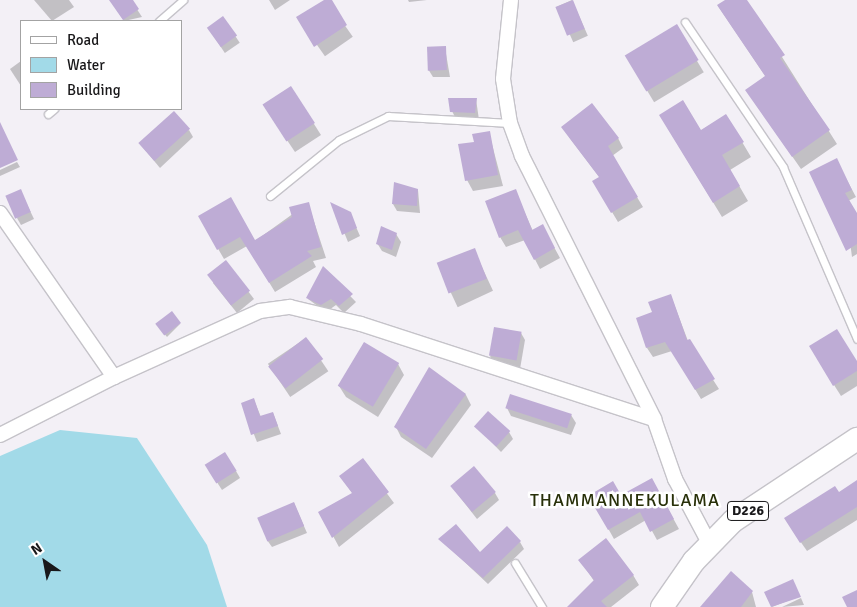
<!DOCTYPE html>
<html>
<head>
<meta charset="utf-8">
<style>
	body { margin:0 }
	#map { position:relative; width:857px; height:607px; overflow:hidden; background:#f3f0f6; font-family:Signika,sans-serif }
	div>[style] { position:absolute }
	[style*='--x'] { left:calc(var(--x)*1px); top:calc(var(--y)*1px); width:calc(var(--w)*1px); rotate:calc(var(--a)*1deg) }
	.water>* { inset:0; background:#a2dae8 }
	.shadow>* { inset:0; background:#0003; transform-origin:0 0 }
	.building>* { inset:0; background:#beacd5; transform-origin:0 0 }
	.roads { filter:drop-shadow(1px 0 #c5c3c9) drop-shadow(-1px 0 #c5c3c9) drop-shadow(0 1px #c5c3c9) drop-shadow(0 -1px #c5c3c9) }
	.lane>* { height:7px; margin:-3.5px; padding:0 3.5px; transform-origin:3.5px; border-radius:3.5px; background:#fff }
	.street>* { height:14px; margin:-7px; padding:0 7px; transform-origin:7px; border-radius:7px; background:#fff }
	.primary>* { height:22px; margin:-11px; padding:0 11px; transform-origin:11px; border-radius:11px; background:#fff }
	span { translate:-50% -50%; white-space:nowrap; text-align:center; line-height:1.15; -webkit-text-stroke:5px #fff; paint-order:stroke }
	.shield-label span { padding:1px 4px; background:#fff; border:1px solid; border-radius:4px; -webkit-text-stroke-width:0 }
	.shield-label { font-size:14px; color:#19181a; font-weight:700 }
	.quarter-label { font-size:18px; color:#283009; letter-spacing:1px }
	.legend { position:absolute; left:20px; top:20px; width:162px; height:90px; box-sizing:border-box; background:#fff; border:1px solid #a3a3a3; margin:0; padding:6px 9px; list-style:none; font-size:15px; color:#19181a }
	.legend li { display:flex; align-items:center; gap:10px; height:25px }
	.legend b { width:25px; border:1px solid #a3a3a3 }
	.north { position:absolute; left:20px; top:537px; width:50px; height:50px; -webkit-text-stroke:4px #fff; paint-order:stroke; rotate:327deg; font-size:14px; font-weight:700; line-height:20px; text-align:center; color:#19181a }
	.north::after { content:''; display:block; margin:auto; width:18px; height:22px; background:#19181a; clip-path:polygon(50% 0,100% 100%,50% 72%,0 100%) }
</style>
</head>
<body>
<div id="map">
	<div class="water">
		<i style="clip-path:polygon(60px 430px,137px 438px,207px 545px,227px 607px,0 607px,0 456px)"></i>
	</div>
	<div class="shadow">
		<i style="clip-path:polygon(34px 0,69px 0,74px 7px,52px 21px)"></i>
		<i style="clip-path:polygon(110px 0,131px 0,142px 17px,124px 21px)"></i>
		<i style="clip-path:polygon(269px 0,290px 0,275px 10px)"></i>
		<i style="left:327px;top:0;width:45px;height:34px;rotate:55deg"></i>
		<i style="clip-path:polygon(408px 0,427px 0,409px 2px)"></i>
		<i style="left:572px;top:0;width:39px;height:16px;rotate:66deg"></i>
		<i style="clip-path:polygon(727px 0,746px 0,837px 144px,801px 169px,755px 103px,766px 77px,718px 6px)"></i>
		<i style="left:223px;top:18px;width:30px;height:18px;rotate:56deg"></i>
		<i style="left:676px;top:26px;width:54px;height:58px;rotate:59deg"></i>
		<i style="clip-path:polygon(445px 48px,450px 77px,433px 77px,428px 69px)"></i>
		<i style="clip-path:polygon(21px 61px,21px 86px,10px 69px)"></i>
		<i style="clip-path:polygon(476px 99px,479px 120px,456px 119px,452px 111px)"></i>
		<i style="clip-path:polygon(264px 106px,314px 124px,321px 135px,295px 152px)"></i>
		<i style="clip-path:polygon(726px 115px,751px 157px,730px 170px,748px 201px,722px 217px,669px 130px,700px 131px)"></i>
		<i style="clip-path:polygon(189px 130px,193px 137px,160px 168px,140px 144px)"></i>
		<i style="clip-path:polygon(489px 133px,503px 186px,473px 191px,467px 180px,475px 143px)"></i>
		<i style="clip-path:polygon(569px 137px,618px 138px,623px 148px,612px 156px,643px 207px,618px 222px,594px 182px,600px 178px)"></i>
		<i style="clip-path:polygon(17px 162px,20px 167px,0 176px,0 170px)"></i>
		<i style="clip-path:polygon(840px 167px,856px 197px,848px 201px,857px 216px,857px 254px,852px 257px)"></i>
		<i style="clip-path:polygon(418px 190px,420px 213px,397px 211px,393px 204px)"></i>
		<i style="clip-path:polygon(515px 191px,533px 231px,548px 236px,560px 258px,540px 269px,525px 240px,506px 247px,500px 237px)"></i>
		<i style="clip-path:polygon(24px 198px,34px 219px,21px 225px,17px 218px)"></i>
		<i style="clip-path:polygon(308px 203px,326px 258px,313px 261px,316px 267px,275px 292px,247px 246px,224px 259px,199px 216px,255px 241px)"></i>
		<i style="clip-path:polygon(333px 205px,350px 213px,360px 236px,348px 242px)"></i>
		<i style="clip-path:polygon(396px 234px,401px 242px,396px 257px,382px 251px,377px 243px)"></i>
		<i style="left:474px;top:250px;width:45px;height:39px;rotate:65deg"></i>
		<i style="clip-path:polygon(226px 262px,254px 299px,237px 313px,213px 283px)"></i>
		<i style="clip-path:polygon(323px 268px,356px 302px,344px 313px,336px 305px,326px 312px,308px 299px)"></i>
		<i style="clip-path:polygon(671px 296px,688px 341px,719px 389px,701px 399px,672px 351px,653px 357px,647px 348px,653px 313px)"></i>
		<i style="clip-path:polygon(180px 324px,167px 337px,159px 327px)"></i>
		<i style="clip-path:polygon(521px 333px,525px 340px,520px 369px,494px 363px,490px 356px)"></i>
		<i style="left:306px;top:338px;width:40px;height:46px;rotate:56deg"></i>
		<i style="clip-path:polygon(817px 358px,857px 363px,857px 386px,841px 396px)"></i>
		<i style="clip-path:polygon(398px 364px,404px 375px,378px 417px,346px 397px,339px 386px)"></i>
		<i style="clip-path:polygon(429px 369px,466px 395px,471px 405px,432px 458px,401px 437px,396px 427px)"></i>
		<i style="clip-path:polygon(254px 400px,261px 417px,273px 413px,281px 434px,257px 442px,242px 404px)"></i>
		<i style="clip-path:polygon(507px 408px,571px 415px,576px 423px,571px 435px,511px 416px)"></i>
		<i style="clip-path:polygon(476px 426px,509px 432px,513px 439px,501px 452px)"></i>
		<i style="clip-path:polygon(362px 460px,394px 503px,339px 547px,320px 512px,353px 494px,341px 477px)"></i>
		<i style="clip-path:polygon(236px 471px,240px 478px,222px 490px,211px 473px)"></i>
		<i style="clip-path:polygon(857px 482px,857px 520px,807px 551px,791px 528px)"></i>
		<i style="clip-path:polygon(452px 487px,495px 493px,499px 500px,477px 519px)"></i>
		<i style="clip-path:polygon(657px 489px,679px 529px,657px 540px,646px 520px,614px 539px,590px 496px,621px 497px)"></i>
		<i style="clip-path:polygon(294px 503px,307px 533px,272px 547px,267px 540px)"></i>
		<i style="clip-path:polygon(440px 539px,479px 554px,520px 542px,524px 549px,488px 584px)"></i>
		<i style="clip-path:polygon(580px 560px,633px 575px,639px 585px,611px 607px,570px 607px,594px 581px)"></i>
		<i style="clip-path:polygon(752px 592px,756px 607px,705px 607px)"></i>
		<i style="clip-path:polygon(766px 593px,800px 596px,772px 607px)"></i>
		<i style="clip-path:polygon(801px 598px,804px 605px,782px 607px)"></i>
	</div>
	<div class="building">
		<i style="clip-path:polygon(109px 0,133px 0,139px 9px,123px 20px)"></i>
		<i style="clip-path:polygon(324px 0,332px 0,347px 25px,314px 47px,296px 17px)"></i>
		<i style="left:573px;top:0;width:31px;height:19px;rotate:68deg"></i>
		<i style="clip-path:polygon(725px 0,747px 0,785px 55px,780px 58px,830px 130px,792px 157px,745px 90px,765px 76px,717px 5px)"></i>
		<i style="left:223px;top:16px;width:24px;height:20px;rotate:54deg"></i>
		<i style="left:677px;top:24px;width:42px;height:61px;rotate:59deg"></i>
		<i style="left:446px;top:46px;width:24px;height:19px;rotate:88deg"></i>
		<i style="left:291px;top:86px;width:44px;height:34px;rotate:57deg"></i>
		<i style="clip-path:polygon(448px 98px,477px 98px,475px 113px,450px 112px)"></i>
		<i style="clip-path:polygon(683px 100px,701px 130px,726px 114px,744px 142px,722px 155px,740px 186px,713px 203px,659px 115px)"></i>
		<i style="clip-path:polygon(592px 103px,619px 138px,608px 146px,638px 197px,611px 213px,592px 181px,599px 177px,561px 127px)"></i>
		<i style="left:174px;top:111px;width:24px;height:48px;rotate:48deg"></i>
		<i style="clip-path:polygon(0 122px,18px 160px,0 168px)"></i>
		<i style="clip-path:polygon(490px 131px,498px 175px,465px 181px,458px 144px,474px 142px,472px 134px)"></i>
		<i style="clip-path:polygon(837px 158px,852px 190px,845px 193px,857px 213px,857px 244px,846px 251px,809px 172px)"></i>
		<i style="clip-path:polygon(394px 182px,418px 189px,417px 206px,392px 204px)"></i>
		<i style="left:21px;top:189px;width:25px;height:17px;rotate:67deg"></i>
		<i style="clip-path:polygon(516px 189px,532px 230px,543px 224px,555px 248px,534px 260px,518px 230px,499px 238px,485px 201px)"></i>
		<i style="clip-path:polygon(231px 197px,255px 240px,292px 217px,289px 207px,309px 202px,321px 247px,307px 251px,312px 256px,269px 283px,240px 237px,217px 250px,198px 216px)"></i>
		<i style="clip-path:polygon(330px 202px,351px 212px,357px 228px,342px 235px)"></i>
		<i style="clip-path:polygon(381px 226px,397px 233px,392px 250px,376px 244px)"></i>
		<i style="left:475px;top:248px;width:33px;height:41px;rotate:69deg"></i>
		<i style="left:226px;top:260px;width:39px;height:24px;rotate:52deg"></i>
		<i style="clip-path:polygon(323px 266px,353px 294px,339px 306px,331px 299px,321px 305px,306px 298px)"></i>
		<i style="clip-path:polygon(671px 294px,687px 340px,690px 339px,715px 379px,695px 390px,665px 342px,646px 348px,636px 318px,652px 312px,648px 302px)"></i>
		<i style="left:172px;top:311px;width:15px;height:21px;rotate:53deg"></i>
		<i style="left:494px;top:327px;width:28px;height:29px;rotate:10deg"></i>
		<i style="clip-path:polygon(837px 329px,857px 361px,857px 371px,833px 386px,809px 346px)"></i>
		<i style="left:306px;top:337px;width:28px;height:48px;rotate:52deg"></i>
		<i style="left:364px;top:342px;width:41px;height:51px;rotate:31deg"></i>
		<i style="clip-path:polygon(429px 367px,466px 394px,426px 449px,394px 427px)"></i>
		<i style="left:510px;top:394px;width:65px;height:15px;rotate:18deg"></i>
		<i style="clip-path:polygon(254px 398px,260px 416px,273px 412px,278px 426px,251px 435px,241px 403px)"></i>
		<i style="left:488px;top:411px;width:30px;height:21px;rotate:42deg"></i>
		<i style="left:225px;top:452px;width:22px;height:24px;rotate:58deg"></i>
		<i style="clip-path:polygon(363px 458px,389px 492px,332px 538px,318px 512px,352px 493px,339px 476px)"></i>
		<i style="left:474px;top:466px;width:34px;height:31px;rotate:50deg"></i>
		<i style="clip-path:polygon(652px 478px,674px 519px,650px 532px,640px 512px,608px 530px,588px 496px,613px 481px,621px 495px)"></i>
		<i style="clip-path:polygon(857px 480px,857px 507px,800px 543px,784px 518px,835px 486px,839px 492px)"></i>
		<i style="left:294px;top:502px;width:26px;height:40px;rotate:67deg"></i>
		<i style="clip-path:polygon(456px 524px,480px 552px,507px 526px,521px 541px,483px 578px,438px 539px)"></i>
		<i style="clip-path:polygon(606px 538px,634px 575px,601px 601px,607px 607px,567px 607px,594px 580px,578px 560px)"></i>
		<i style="clip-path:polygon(731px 571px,753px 591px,741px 607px,700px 607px)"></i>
		<i style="clip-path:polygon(793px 579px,801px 597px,771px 607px,764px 592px)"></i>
		<i style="clip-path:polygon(857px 590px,857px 607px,847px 607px,842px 597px)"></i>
	</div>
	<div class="roads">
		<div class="lane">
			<i style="--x:159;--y:21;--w:32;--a:-41"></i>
			<i style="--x:685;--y:22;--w:175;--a:55.9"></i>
			<i style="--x:783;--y:167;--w:187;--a:66.7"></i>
			<i style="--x:48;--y:114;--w:8;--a:-40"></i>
			<i style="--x:270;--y:196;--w:89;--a:-39.1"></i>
			<i style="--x:339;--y:140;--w:55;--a:-26.1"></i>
			<i style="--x:388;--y:116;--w:122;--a:3.3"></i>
			<i style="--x:515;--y:563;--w:52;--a:58.5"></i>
		</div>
		<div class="street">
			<i style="--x:511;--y:0;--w:79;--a:95.8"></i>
			<i style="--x:503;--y:79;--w:45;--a:81"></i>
			<i style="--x:510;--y:123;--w:35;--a:70"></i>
			<i style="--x:522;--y:156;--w:294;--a:63.3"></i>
			<i style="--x:654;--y:419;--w:64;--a:70.7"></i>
			<i style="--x:675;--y:479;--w:72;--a:62"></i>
			<i style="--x:0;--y:213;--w:200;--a:55.2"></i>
			<i style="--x:0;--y:435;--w:128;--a:-27"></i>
			<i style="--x:114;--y:377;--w:160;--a:-24.3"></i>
			<i style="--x:260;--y:311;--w:30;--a:-8"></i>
			<i style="--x:290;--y:307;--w:73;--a:13.5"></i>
			<i style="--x:361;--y:324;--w:308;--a:18"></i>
		</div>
		<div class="primary">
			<i style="--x:662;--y:607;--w:56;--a:-55.2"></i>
			<i style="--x:694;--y:561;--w:56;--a:-45.7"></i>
			<i style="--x:733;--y:521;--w:149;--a:-33.5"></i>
		</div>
	</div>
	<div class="shield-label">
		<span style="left:748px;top:511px">D226</span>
	</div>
	<div class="quarter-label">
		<span style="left:625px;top:500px">THAMMANNEKULAMA</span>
	</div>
	<ul class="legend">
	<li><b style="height:6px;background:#fff"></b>Road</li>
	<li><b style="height:14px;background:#a2dae8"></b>Water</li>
	<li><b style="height:14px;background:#beacd5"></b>Building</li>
	</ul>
	<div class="north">N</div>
</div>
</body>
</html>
